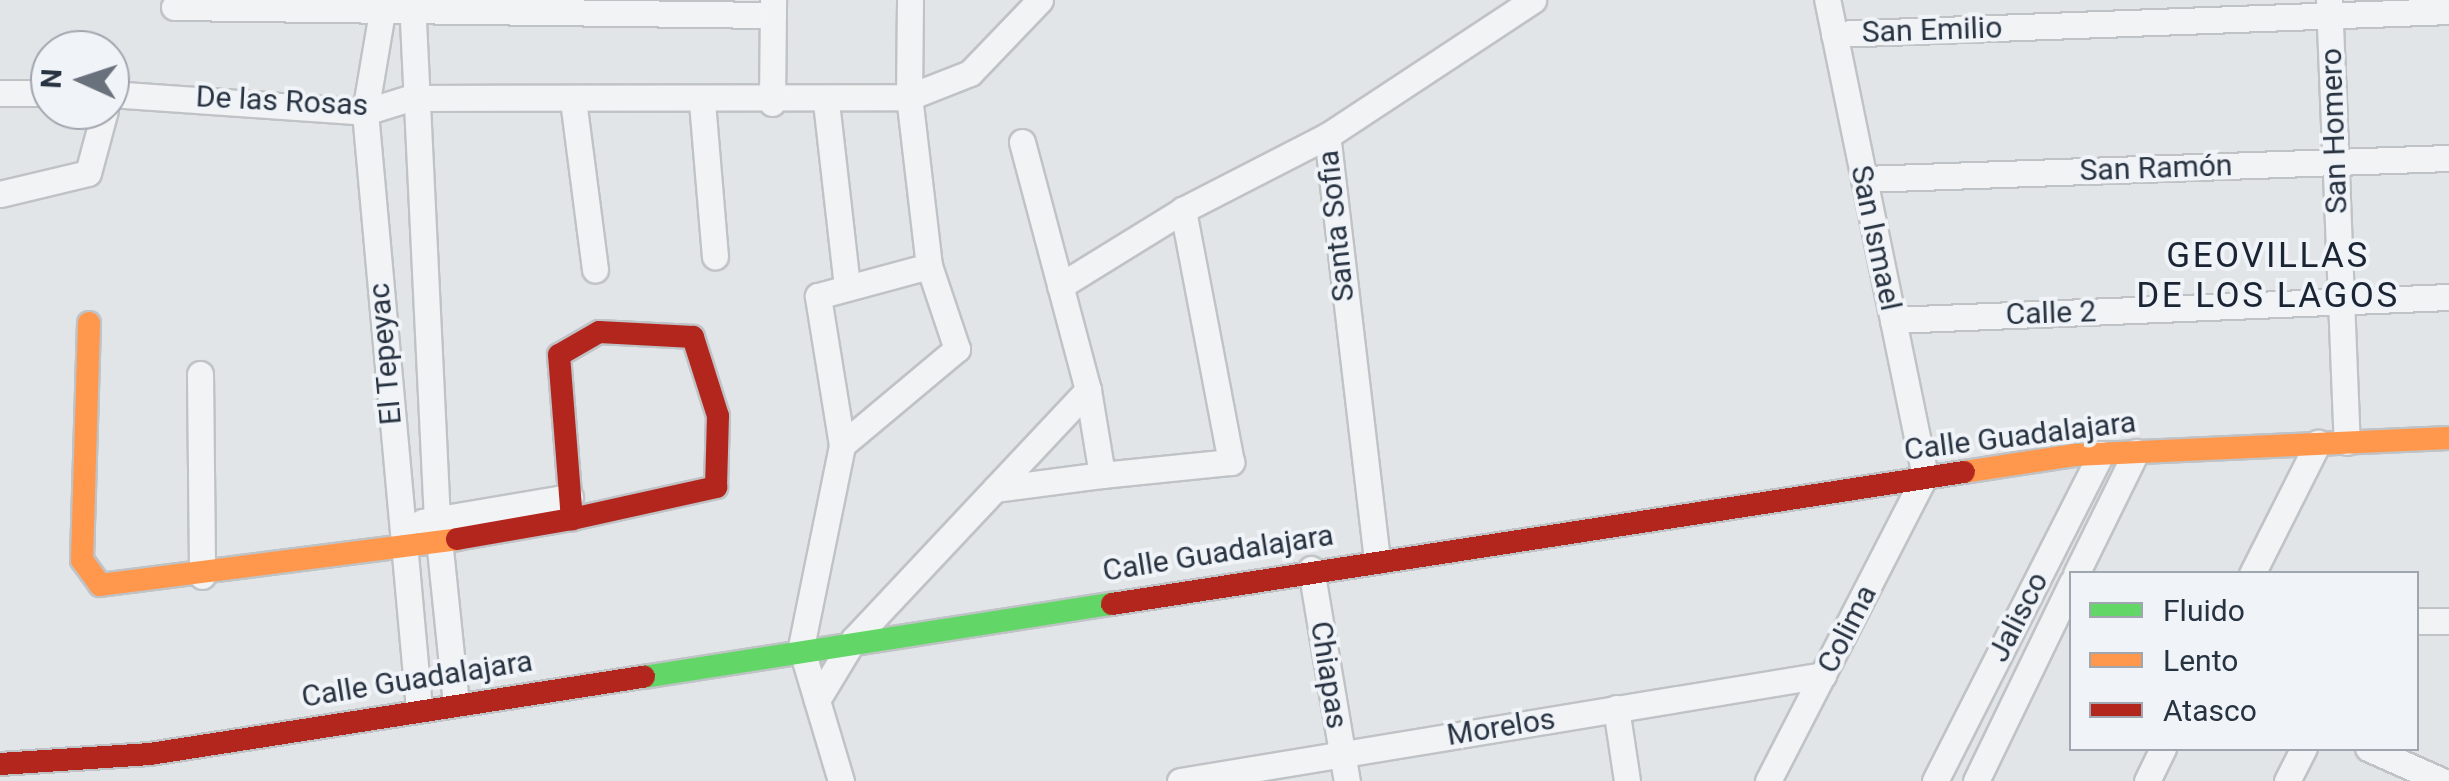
<!DOCTYPE html>
<html>
<head>
<meta charset="utf-8">
<style>
	body { margin:0 }
	#map { position:relative; width:2449px; height:781px; overflow:hidden; background:#e2e5e8; font-family:Roboto,sans-serif }
	div>[style] { position:absolute }
	[style*='--x'] { left:calc(var(--x)*1px); top:calc(var(--y)*1px); width:calc(var(--w)*1px); rotate:calc(var(--a)*1deg) }
	.roads { filter:drop-shadow(2px 0 #c0c3c6) drop-shadow(-2px 0 #c0c3c6) drop-shadow(0 2px #c0c3c6) drop-shadow(0 -2px #c0c3c6) }
	.street>* { height:25px; margin:-12.5px; padding:0 12.5px; transform-origin:12.5px; border-radius:12.5px; background:#f2f3f4 }
	.fast>* { height:22px; margin:-11px; padding:0 11px; transform-origin:11px; border-radius:11px; background:#63d668 }
	.slow>* { height:22px; margin:-11px; padding:0 11px; transform-origin:11px; border-radius:11px; background:#ff974d }
	.jam>* { height:22px; margin:-11px; padding:0 11px; transform-origin:11px; border-radius:11px; background:#b3261e }
	span { translate:-50% -50%; white-space:nowrap; text-align:center; line-height:1.15; -webkit-text-stroke:8px #f0f3f7; paint-order:stroke }
	.street-label { font-size:30px; color:#283342 }
	.quarter-label { font-size:35px; color:#1a2433; letter-spacing:2.5px }
	.legend { position:absolute; left:2069px; top:571px; width:350px; height:180px; box-sizing:border-box; background:#f0f3f7; border:2px solid #a0a6af; margin:0; padding:12px 18px; list-style:none; font-size:30px; color:#283342 }
	.legend li { display:flex; align-items:center; gap:20px; height:50px }
	.legend b { width:50px; border:2px solid #a0a6af }
	.north { position:absolute; left:30px; top:30px; width:100px; height:100px; box-sizing:border-box; background:#f0f3f7; border:2px solid #a0a6af; border-radius:50%; rotate:273deg; font-size:28px; font-weight:700; line-height:40px; text-align:center; color:#283342 }
	.north::after { content:''; display:block; margin:auto; width:35px; height:45px; background:#69717c; clip-path:polygon(50% 0,100% 100%,50% 72%,0 100%) }
</style>
</head>
<body>
<div id="map">
	<div class="roads">
		<div class="street">
			<i style="--x:384;--y:0;--w:114;--a:99.6"></i>
			<i style="--x:365;--y:112;--w:599;--a:84.83"></i>
			<i style="--x:412;--y:0;--w:521;--a:87.25"></i>
			<i style="--x:437;--y:520;--w:184;--a:84.1"></i>
			<i style="--x:2329;--y:0;--w:442;--a:87.7"></i>
			<i style="--x:174;--y:7;--w:599;--a:0.77"></i>
			<i style="--x:1834;--y:34;--w:615;--a:-2.14"></i>
			<i style="--x:0;--y:93;--w:50;--a:0"></i>
			<i style="--x:110;--y:94;--w:256;--a:4"></i>
			<i style="--x:365;--y:112;--w:47;--a:-17.3"></i>
			<i style="--x:410;--y:98;--w:499;--a:-0.1"></i>
			<i style="--x:909;--y:97;--w:66;--a:-21.5"></i>
			<i style="--x:970;--y:73;--w:101;--a:-46.2"></i>
			<i style="--x:573;--y:100;--w:171;--a:82.6"></i>
			<i style="--x:702;--y:102;--w:155;--a:85.2"></i>
			<i style="--x:826;--y:102;--w:185;--a:83.5"></i>
			<i style="--x:772;--y:103;--w:103;--a:-89.4"></i>
			<i style="--x:1022;--y:142;--w:257;--a:75.1"></i>
			<i style="--x:1864;--y:179;--w:585;--a:-2.06"></i>
			<i style="--x:0;--y:194;--w:90;--a:-13.4"></i>
			<i style="--x:88;--y:173;--w:65;--a:-74.9"></i>
			<i style="--x:1060;--y:286;--w:145;--a:-31.7"></i>
			<i style="--x:1893;--y:320;--w:556;--a:-2.37"></i>
			<i style="--x:200;--y:374;--w:202;--a:89.4"></i>
			<i style="--x:842;--y:445;--w:150;--a:-39.9"></i>
			<i style="--x:957;--y:349;--w:88;--a:-108.6"></i>
			<i style="--x:929;--y:266;--w:170;--a:-96.7"></i>
			<i style="--x:909;--y:97;--w:97;--a:-89.4"></i>
			<i style="--x:995;--y:489;--w:108;--a:-7.5"></i>
			<i style="--x:422;--y:522;--w:150;--a:-9.6"></i>
			<i style="--x:1377;--y:560;--w:427;--a:-96.7"></i>
			<i style="--x:1327;--y:136;--w:247;--a:-33.4"></i>
			<i style="--x:1311;--y:569;--w:215;--a:80.4"></i>
			<i style="--x:2076;--y:574;--w:136;--a:-63.8"></i>
			<i style="--x:2252;--y:574;--w:147;--a:-63.3"></i>
			<i style="--x:2416;--y:621;--w:33;--a:0"></i>
			<i style="--x:817;--y:700;--w:71;--a:-58.8"></i>
			<i style="--x:854;--y:639;--w:342;--a:-46.8"></i>
			<i style="--x:1088;--y:390;--w:86;--a:80.6"></i>
			<i style="--x:1102;--y:475;--w:130;--a:-5.8"></i>
			<i style="--x:1231;--y:462;--w:257;--a:-100.8"></i>
			<i style="--x:1183;--y:210;--w:162;--a:-27.2"></i>
			<i style="--x:1616;--y:708;--w:74;--a:81.4"></i>
			<i style="--x:2368;--y:748;--w:81;--a:24"></i>
			<i style="--x:841;--y:781;--w:140;--a:-106.6"></i>
			<i style="--x:801;--y:647;--w:206;--a:-78.5"></i>
			<i style="--x:842;--y:445;--w:151;--a:-99.2"></i>
			<i style="--x:818;--y:296;--w:115;--a:-15.1"></i>
			<i style="--x:1180;--y:781;--w:652;--a:-9.36"></i>
			<i style="--x:1768;--y:781;--w:343;--a:-62.8"></i>
			<i style="--x:1925;--y:476;--w:486;--a:-101.6"></i>
			<i style="--x:1935;--y:781;--w:367;--a:-63.1"></i>
			<i style="--x:1976;--y:781;--w:221;--a:-64.2"></i>
			<i style="--x:2147;--y:781;--w:37;--a:-64"></i>
			<i style="--x:2287;--y:781;--w:37;--a:-63"></i>
		</div>
		<div class="fast">
			<i style="--x:644;--y:677;--w:474;--a:-8.9"></i>
		</div>
		<div class="slow">
			<i style="--x:89;--y:323;--w:237;--a:91.7"></i>
			<i style="--x:82;--y:560;--w:31;--a:54"></i>
			<i style="--x:100;--y:585;--w:360;--a:-7.3"></i>
			<i style="--x:1964;--y:472;--w:111;--a:-8.8"></i>
			<i style="--x:2074;--y:455;--w:375;--a:-2.6"></i>
		</div>
		<div class="jam">
			<i style="--x:457;--y:539;--w:117;--a:-9.9"></i>
			<i style="--x:572;--y:519;--w:148;--a:-12.5"></i>
			<i style="--x:716;--y:487;--w:71;--a:-88.4"></i>
			<i style="--x:718;--y:416;--w:83;--a:-107.6"></i>
			<i style="--x:693;--y:337;--w:94;--a:-177"></i>
			<i style="--x:599;--y:332;--w:46;--a:150.1"></i>
			<i style="--x:559;--y:355;--w:165;--a:85.5"></i>
			<i style="--x:1112;--y:604;--w:862;--a:-8.81"></i>
			<i style="--x:0;--y:764;--w:150;--a:-3.8"></i>
			<i style="--x:150;--y:754;--w:500;--a:-8.9"></i>
		</div>
	</div>
	<div class="street-label">
		<span style="left:1932px;top:30px;rotate:-2deg">San Emilio</span>
		<span style="left:282px;top:101px;rotate:3deg">De las Rosas</span>
		<span style="left:2334px;top:131px;rotate:-92deg">San Homero</span>
		<span style="left:2156px;top:168px;rotate:-2deg">San Ramón</span>
		<span style="left:1336px;top:226px;rotate:-96deg">Santa Sofia</span>
		<span style="left:1876px;top:238px;rotate:78deg">San Ismael</span>
		<span style="left:2051px;top:313px;rotate:-2deg">Calle 2</span>
		<span style="left:385px;top:354px;rotate:-95deg">El Tepeyac</span>
		<span style="left:2020px;top:436px;rotate:-7deg">Calle Guadalajara</span>
		<span style="left:1218px;top:553px;rotate:-9deg">Calle Guadalajara</span>
		<span style="left:2018px;top:617px;rotate:-63deg">Jalisco</span>
		<span style="left:1847px;top:629px;rotate:-63deg">Colima</span>
		<span style="left:1329px;top:675px;rotate:81deg">Chiapas</span>
		<span style="left:417px;top:679px;rotate:-9deg">Calle Guadalajara</span>
		<span style="left:1501px;top:727px;rotate:-9deg">Morelos</span>
	</div>
	<div class="quarter-label">
		<span style="left:2268px;top:276px">GEOVILLAS<br>DE LOS LAGOS</span>
	</div>
	<ul class="legend">
	<li><b style="height:12px;background:#63d668"></b>Fluido</li>
	<li><b style="height:12px;background:#ff974d"></b>Lento</li>
	<li><b style="height:12px;background:#b3261e"></b>Atasco</li>
	</ul>
	<div class="north">N</div>
</div>
</body>
</html>
